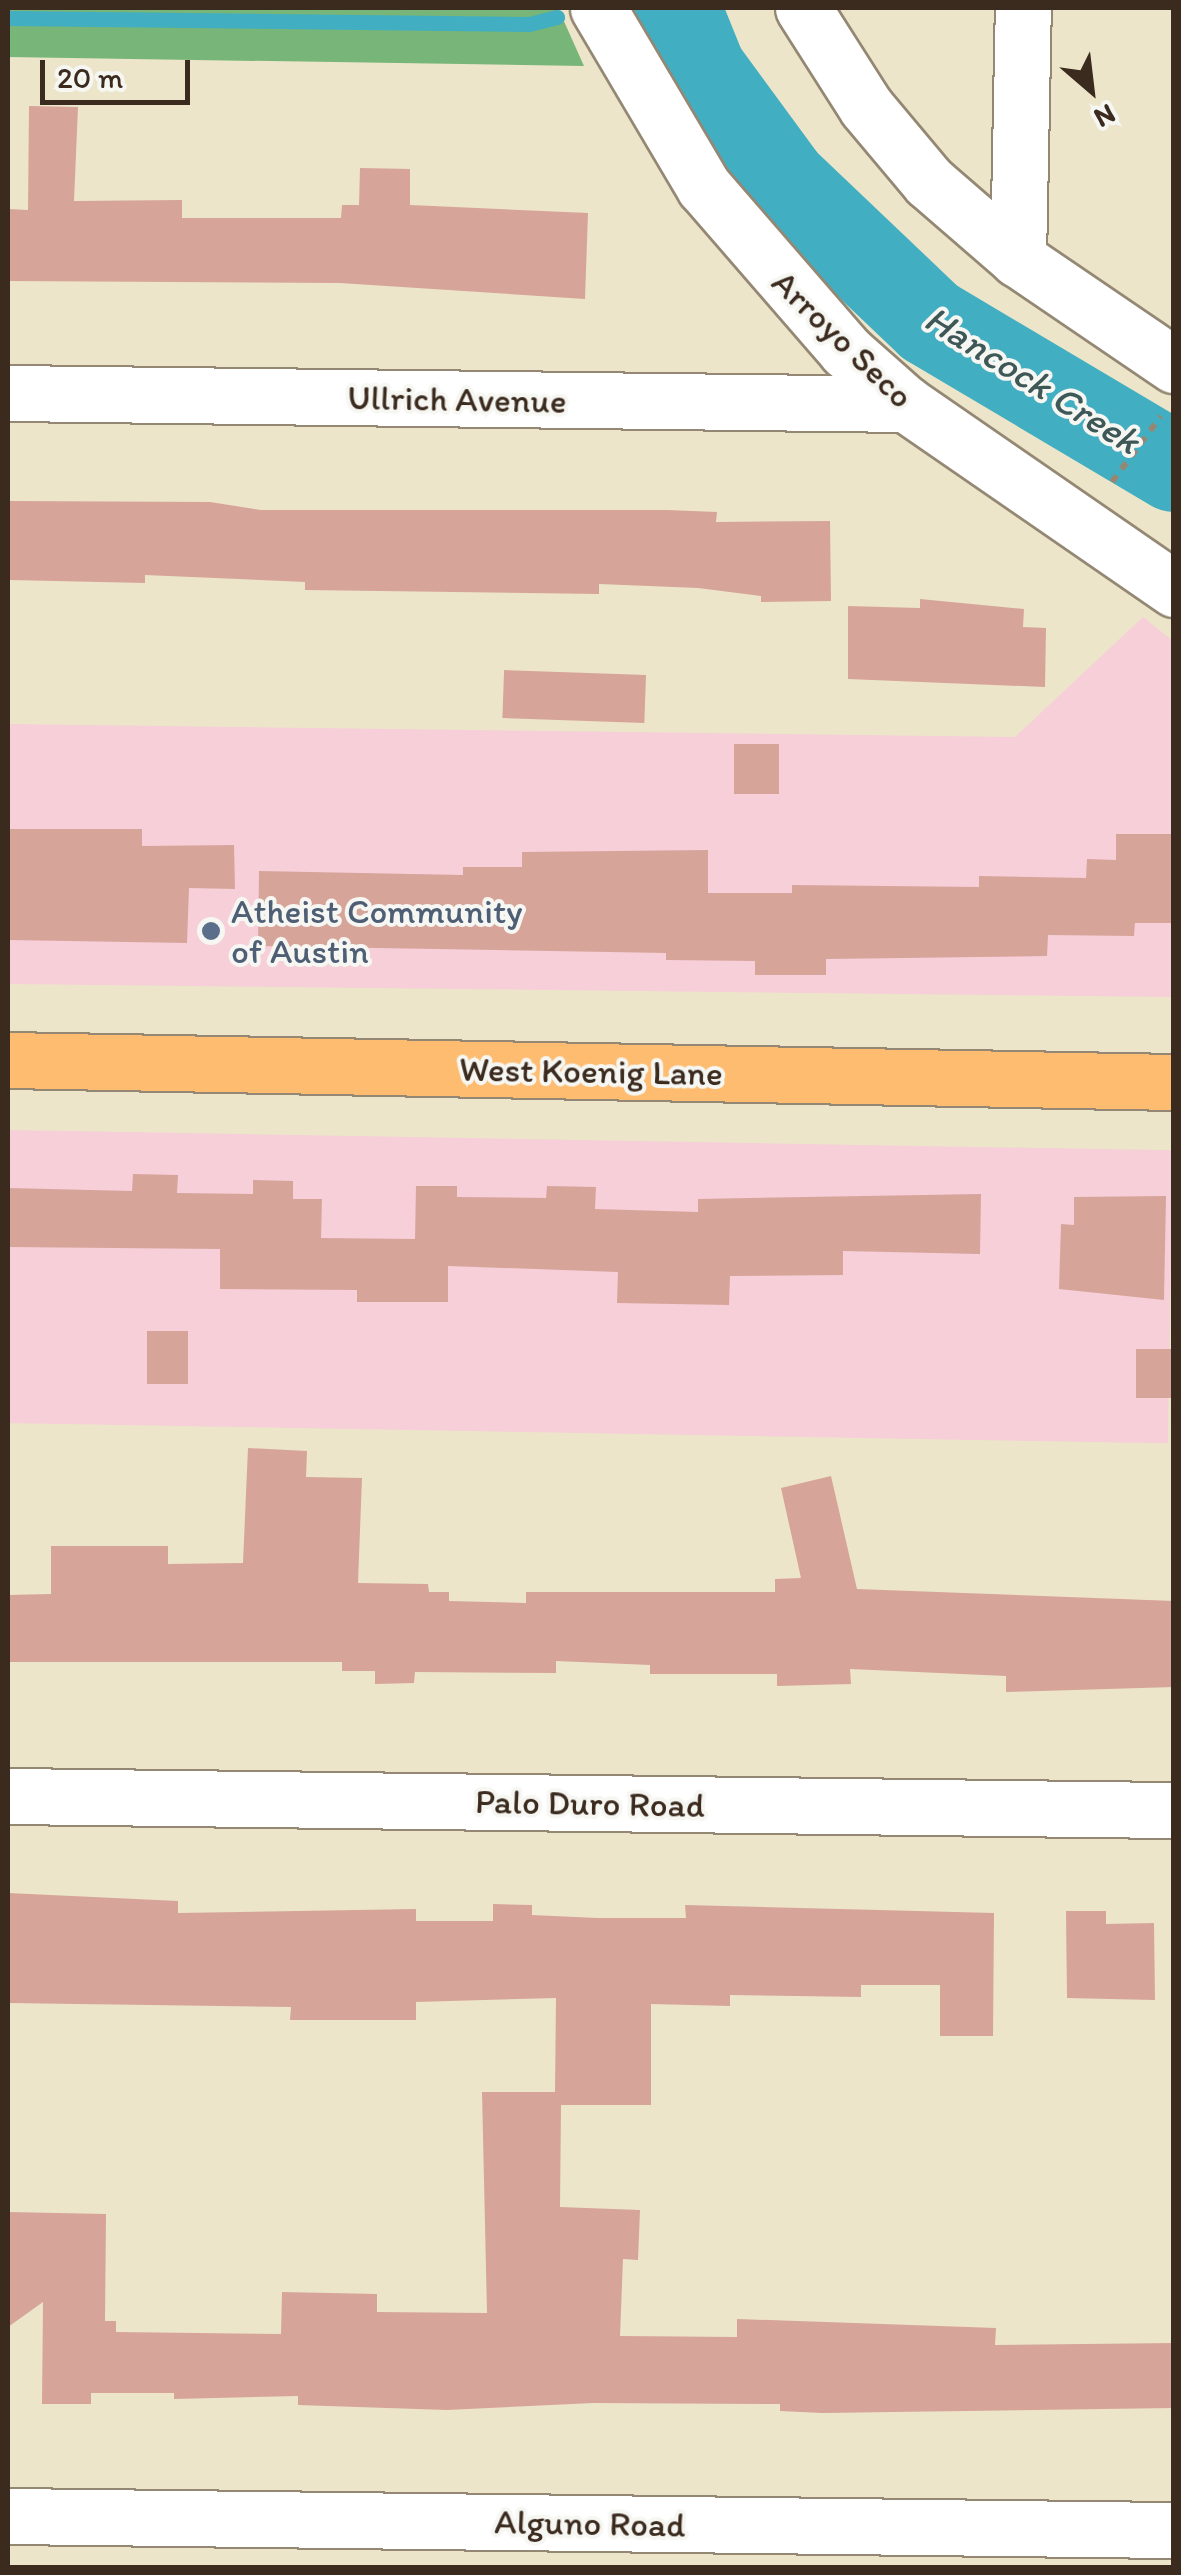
<!DOCTYPE html>
<html>
<head>
<meta charset="utf-8">
<style>
	body { margin:0 }
	#map { position:relative; width:1181px; height:2575px; overflow:hidden; background:#ece5c9; font-family:Itim,sans-serif }
	div>[style] { position:absolute }
	[style*='--x'] { left:calc(var(--x)*1px); top:calc(var(--y)*1px); width:calc(var(--w)*1px); rotate:calc(var(--a)*1deg) }
	.built>* { inset:0; background:#f6cfd8; transform-origin:0 0 }
	.forest>* { inset:0; background:#77b678 }
	.stream>* { height:15px; margin:-7.5px; padding:0 7.5px; transform-origin:7.5px; border-radius:7.5px; background:#42aec1 }
	.river>* { height:90px; margin:-45px; padding:0 45px; transform-origin:45px; border-radius:45px; background:#42aec1 }
	.building>* { inset:0; background:#d7a49a; transform-origin:0 0 }
	.path>* { height:6px; margin-top:-3px; transform-origin:0; background:repeating-linear-gradient(90deg,#948874 0 8px,transparent 0 16px) }
	.roads { filter:drop-shadow(2px 0 #948874) drop-shadow(-2px 0 #948874) drop-shadow(0 2px #948874) drop-shadow(0 -2px #948874) }
	.minor>* { height:55px; margin:-27.5px; padding:0 27.5px; transform-origin:27.5px; border-radius:27.5px; background:#fff }
	.major>* { height:55px; margin:-27.5px; padding:0 27.5px; transform-origin:27.5px; border-radius:27.5px; background:#fdbc70 }
	.dots>* { width:28px; height:28px; translate:-50% -50%; box-sizing:border-box; border:5px solid #f6f6f2; border-radius:50% }
	span { translate:-50% -50%; white-space:nowrap; text-align:center; line-height:1.15; -webkit-text-stroke:8px #f6f6f2; paint-order:stroke }
	.street-label { font-size:35px; color:#3b2a1e }
	.service-label { font-size:35px; color:#4e5e75 }
	.left { translate:0 -50%; text-align:left }
	.water-label { font-size:38px; color:#3d5857; font-style:italic }
	.frame { position:absolute; inset:0; border:10px solid #3b2a1e; pointer-events:none }
	.north { position:absolute; left:1041px; top:40px; width:100px; height:100px; -webkit-text-stroke:8px #f6f6f2; paint-order:stroke; rotate:152deg; font-size:28px; font-weight:700; line-height:40px; text-align:center; color:#3b2a1e }
	.north::after { content:''; display:block; margin:auto; width:35px; height:45px; background:#3b2a1e; clip-path:polygon(50% 0,100% 100%,50% 72%,0 100%) }
	.scale { position:absolute; left:40px; top:60px; width:150px; height:45px; box-sizing:border-box; border:5px solid #3b2a1e; border-top:0; padding-left:12px; font-size:30px; line-height:35px; white-space:nowrap; color:#3b2a1e; -webkit-text-stroke:8px #f6f6f2; paint-order:stroke }
</style>
</head>
<body>
<div id="map">
	<div class="built">
		<i style="clip-path:polygon(1143px 617px,1173px 641px,1173px 997px,8px 984px,8px 724px,1015px 737px)"></i>
		<i style="left:8px;top:1130px;width:1165px;height:293px;rotate:1deg"></i>
	</div>
	<div class="forest">
		<i style="clip-path:polygon(8px 8px,558px 8px,584px 66px,8px 57px)"></i>
	</div>
	<div class="stream">
		<i style="--x:8;--y:18;--w:521;--a:0.66"></i>
		<i style="--x:529;--y:24;--w:29;--a:-14"></i>
	</div>
	<div class="river">
		<i style="--x:676;--y:8;--w:67;--a:68"></i>
		<i style="--x:701;--y:70;--w:139;--a:53.8"></i>
		<i style="--x:783;--y:182;--w:203;--a:43.6"></i>
		<i style="--x:930;--y:322;--w:284;--a:30.7"></i>
	</div>
	<div class="building">
		<i style="clip-path:polygon(29px 106px,78px 107px,74px 201px,182px 200px,182px 218px,341px 218px,342px 205px,359px 205px,360px 168px,410px 169px,410px 205px,588px 213px,585px 299px,340px 283px,8px 281px,8px 209px,28px 210px)"></i>
		<i style="clip-path:polygon(8px 501px,210px 502px,261px 510px,667px 510px,717px 512px,716px 522px,830px 521px,831px 601px,761px 602px,761px 596px,698px 588px,599px 584px,599px 594px,305px 590px,305px 582px,145px 575px,145px 583px,10px 580px)"></i>
		<i style="clip-path:polygon(920px 599px,1024px 609px,1023px 627px,1046px 628px,1045px 687px,848px 679px,848px 606px,920px 608px)"></i>
		<i style="left:646px;top:675px;width:48px;height:142px;rotate:92deg"></i>
		<i style="left:734px;top:744px;width:45px;height:50px"></i>
		<i style="clip-path:polygon(8px 829px,142px 829px,142px 846px,234px 845px,235px 889px,189px 888px,187px 943px,8px 940px)"></i>
		<i style="clip-path:polygon(1116px 834px,1174px 834px,1174px 923px,1135px 923px,1134px 936px,1048px 935px,1047px 956px,826px 959px,826px 975px,755px 975px,755px 961px,666px 960px,666px 953px,258px 946px,259px 871px,463px 875px,463px 867px,522px 867px,522px 852px,708px 850px,708px 893px,792px 893px,792px 885px,979px 887px,979px 876px,1086px 878px,1087px 859px,1116px 860px)"></i>
		<i style="clip-path:polygon(133px 1174px,178px 1175px,177px 1193px,253px 1194px,253px 1180px,293px 1181px,293px 1199px,322px 1199px,321px 1238px,415px 1239px,416px 1186px,457px 1186px,457px 1197px,546px 1198px,547px 1186px,596px 1187px,595px 1209px,698px 1212px,698px 1199px,981px 1194px,980px 1254px,843px 1251px,843px 1275px,730px 1276px,729px 1305px,617px 1303px,618px 1272px,448px 1266px,448px 1302px,357px 1302px,357px 1290px,220px 1289px,220px 1249px,8px 1247px,8px 1188px,132px 1191px)"></i>
		<i style="clip-path:polygon(1166px 1196px,1164px 1300px,1059px 1289px,1061px 1224px,1074px 1225px,1074px 1197px)"></i>
		<i style="left:147px;top:1331px;width:41px;height:53px"></i>
		<i style="left:1136px;top:1349px;width:38px;height:49px"></i>
		<i style="clip-path:polygon(248px 1448px,307px 1451px,306px 1477px,362px 1478px,358px 1583px,428px 1584px,429px 1592px,449px 1592px,449px 1601px,526px 1603px,526px 1592px,775px 1592px,775px 1579px,801px 1578px,781px 1488px,831px 1476px,857px 1589px,1174px 1601px,1174px 1687px,1006px 1692px,1006px 1676px,850px 1669px,851px 1684px,777px 1686px,777px 1674px,650px 1674px,650px 1665px,556px 1661px,556px 1673px,415px 1672px,414px 1683px,375px 1684px,375px 1671px,342px 1671px,342px 1662px,8px 1662px,8px 1595px,51px 1594px,51px 1546px,168px 1546px,168px 1564px,243px 1563px)"></i>
		<i style="clip-path:polygon(8px 1893px,178px 1901px,178px 1913px,416px 1909px,416px 1921px,493px 1921px,493px 1904px,532px 1905px,532px 1915px,597px 1918px,686px 1918px,685px 1905px,994px 1913px,993px 2036px,940px 2036px,940px 1985px,861px 1985px,861px 1997px,730px 1995px,730px 2006px,651px 2004px,651px 2105px,561px 2105px,560px 2207px,640px 2210px,638px 2260px,623px 2259px,620px 2336px,737px 2337px,737px 2319px,996px 2328px,995px 2345px,1174px 2343px,1174px 2408px,822px 2413px,780px 2411px,780px 2404px,593px 2403px,447px 2410px,298px 2405px,298px 2396px,174px 2399px,174px 2393px,91px 2393px,91px 2404px,42px 2404px,43px 2302px,8px 2327px,8px 2212px,106px 2214px,105px 2321px,116px 2321px,116px 2332px,281px 2334px,282px 2292px,377px 2294px,377px 2312px,487px 2313px,482px 2092px,555px 2092px,556px 1998px,416px 2002px,416px 2020px,290px 2020px,291px 2007px,8px 2003px)"></i>
		<i style="clip-path:polygon(1066px 1911px,1106px 1911px,1106px 1924px,1154px 1923px,1155px 2000px,1067px 1998px)"></i>
	</div>
	<div class="path">
		<i style="--x:1112;--y:482;--w:82;--a:-53.4"></i>
	</div>
	<div class="roads">
		<div class="minor">
			<i style="--x:598;--y:8;--w:208;--a:59.4"></i>
			<i style="--x:704;--y:187;--w:217;--a:49.1"></i>
			<i style="--x:846;--y:351;--w:80;--a:41.5"></i>
			<i style="--x:906;--y:404;--w:326;--a:34.6"></i>
			<i style="--x:803;--y:8;--w:117;--a:57.5"></i>
			<i style="--x:866;--y:107;--w:98;--a:50"></i>
			<i style="--x:929;--y:182;--w:118;--a:40.9"></i>
			<i style="--x:1018;--y:259;--w:189;--a:34.2"></i>
			<i style="--x:1018;--y:259;--w:251;--a:-88.9"></i>
			<i style="--x:8;--y:393;--w:898;--a:0.7"></i>
			<i style="--x:8;--y:1796;--w:1166;--a:0.69"></i>
			<i style="--x:8;--y:2516;--w:1166;--a:0.69"></i>
		</div>
		<div class="major">
			<i style="--x:8;--y:1060;--w:1166;--a:1.08"></i>
		</div>
	</div>
	<div class="dots">
		<i style="left:211px;top:931px;background:#5c6f8a"></i>
	</div>
	<div class="street-label">
		<span style="left:843px;top:339px;rotate:44deg">Arroyo Seco</span>
		<span style="left:457px;top:399px;rotate:1deg">Ullrich Avenue</span>
		<span style="left:591px;top:1071px;rotate:1deg">West Koenig Lane</span>
		<span style="left:590px;top:1803px;rotate:1deg">Palo Duro Road</span>
		<span style="left:590px;top:2523px;rotate:1deg">Alguno Road</span>
	</div>
	<div class="service-label">
		<span class="left" style="left:231px;top:931px">Atheist Community<br>of Austin</span>
	</div>
	<div class="water-label">
		<span style="left:1032px;top:380px;rotate:32deg">Hancock Creek</span>
	</div>
	<div class="frame"></div>
	<div class="north">N</div>
	<div class="scale">20 m</div>
</div>
</body>
</html>
